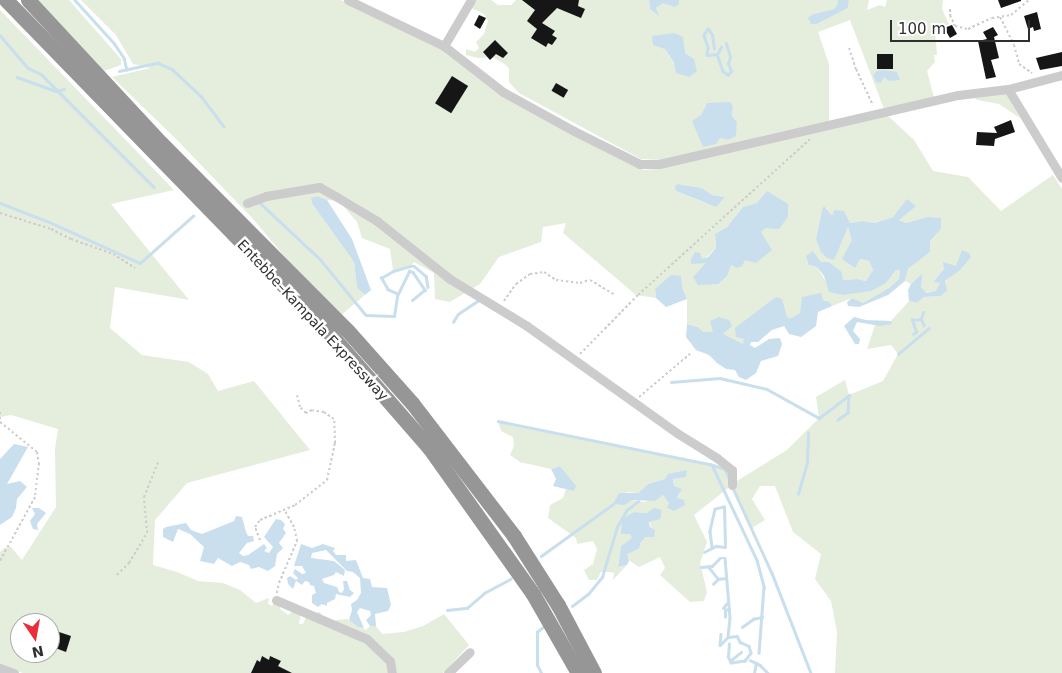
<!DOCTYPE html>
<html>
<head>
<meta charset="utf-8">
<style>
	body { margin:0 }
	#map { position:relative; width:1062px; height:673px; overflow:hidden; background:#fff; font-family:"DejaVu Sans",sans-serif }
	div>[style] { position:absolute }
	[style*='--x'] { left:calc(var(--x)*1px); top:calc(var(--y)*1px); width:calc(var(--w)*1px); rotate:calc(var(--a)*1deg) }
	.green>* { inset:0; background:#e5eddd }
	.water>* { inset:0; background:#c9dfed }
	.stream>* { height:2.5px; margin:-1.25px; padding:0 1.25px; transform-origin:1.25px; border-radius:1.25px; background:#c9dfed }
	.building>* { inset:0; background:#161616; transform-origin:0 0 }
	.path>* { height:2px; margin-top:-1px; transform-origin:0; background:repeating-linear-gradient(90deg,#ccc 0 2.5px,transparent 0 5px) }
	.minor>* { height:9px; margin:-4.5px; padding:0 4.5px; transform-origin:4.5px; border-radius:4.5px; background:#ccc }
	.motorway>* { height:15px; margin:-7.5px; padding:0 7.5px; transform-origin:7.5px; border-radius:7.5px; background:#969696 }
	span { translate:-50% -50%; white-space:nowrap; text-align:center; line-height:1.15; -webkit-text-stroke:5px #fff; paint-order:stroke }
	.street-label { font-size:14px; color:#2f2f2f }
	.north { position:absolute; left:10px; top:613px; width:50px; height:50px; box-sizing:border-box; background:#fff; border:1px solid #acacac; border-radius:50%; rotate:168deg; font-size:14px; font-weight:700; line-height:20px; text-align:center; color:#2f2f2f }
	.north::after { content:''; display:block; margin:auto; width:18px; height:22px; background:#ea2e39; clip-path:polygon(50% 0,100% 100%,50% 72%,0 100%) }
	.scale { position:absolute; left:890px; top:20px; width:140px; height:22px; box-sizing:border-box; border:2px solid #2f2f2f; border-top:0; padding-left:6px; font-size:15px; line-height:18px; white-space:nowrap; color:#2f2f2f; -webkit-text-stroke:4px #fff; paint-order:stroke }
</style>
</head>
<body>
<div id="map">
	<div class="green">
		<i style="clip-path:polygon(38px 0,69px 0,121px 59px,121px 65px,101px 72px)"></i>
		<i style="clip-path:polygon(evenodd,81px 0,341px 0,444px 47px,495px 89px,643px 170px,657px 169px,787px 137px,820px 126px,780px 132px,663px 160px,641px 159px,519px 93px,509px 82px,509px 68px,503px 63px,492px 57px,478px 58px,466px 55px,466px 49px,475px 52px,479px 48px,476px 42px,484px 34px,488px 21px,484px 14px,469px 7px,473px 0,491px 0,498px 5px,511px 5px,516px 0,649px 0,650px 9px,658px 15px,656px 8px,663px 3px,679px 4px,679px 0,837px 0,838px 3px,834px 9px,813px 14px,817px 24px,848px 8px,849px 0,869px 0,867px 10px,880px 5px,885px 7px,887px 0,943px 0,942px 9px,949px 24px,935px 29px,937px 55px,934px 55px,935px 62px,927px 71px,934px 98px,884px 109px,850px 20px,818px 32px,829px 64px,829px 122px,887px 115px,914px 140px,933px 171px,968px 177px,1001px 211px,1053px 175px,1062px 189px,1062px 673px,835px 673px,837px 632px,831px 601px,815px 579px,821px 554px,793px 532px,775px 486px,760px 486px,752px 499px,765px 520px,752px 528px,732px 485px,694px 515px,707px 542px,700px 563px,707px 592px,704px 601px,690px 602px,660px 575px,665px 568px,660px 557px,639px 567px,627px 559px,626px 554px,639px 549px,641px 542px,646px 537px,654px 537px,647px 513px,634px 512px,630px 534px,633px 538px,621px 546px,618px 567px,627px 565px,613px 580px,614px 573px,609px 572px,601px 572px,597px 580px,589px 580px,584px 570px,593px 564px,597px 549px,593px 541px,577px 544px,576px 538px,548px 518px,550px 505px,563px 498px,566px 489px,574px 491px,575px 486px,560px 466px,551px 469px,520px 462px,510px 455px,514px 446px,513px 437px,501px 431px,498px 421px,710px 464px,725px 469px,732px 484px,787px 450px,819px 418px,816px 397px,845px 380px,849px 395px,883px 381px,898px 354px,891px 345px,867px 349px,875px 325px,892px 324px,891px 321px,909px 301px,917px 303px,924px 297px,941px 296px,945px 282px,953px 274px,962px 257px,956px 267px,944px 269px,933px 282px,941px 283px,936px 291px,925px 293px,921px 287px,923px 274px,911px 284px,905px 281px,908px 269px,930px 252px,930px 241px,941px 229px,927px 217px,906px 223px,899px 220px,896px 213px,893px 217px,875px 223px,863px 221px,850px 223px,829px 214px,826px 207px,816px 239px,840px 242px,848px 227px,860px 259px,869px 261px,873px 270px,866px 281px,857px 279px,843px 280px,842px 272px,829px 262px,821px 262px,813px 251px,809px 265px,817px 267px,828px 285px,886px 283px,896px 270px,900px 270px,899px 279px,889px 288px,863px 303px,852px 298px,832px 306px,830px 302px,823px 300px,791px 318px,787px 317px,776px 297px,762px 309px,743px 344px,714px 332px,702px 332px,698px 327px,687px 324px,687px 299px,682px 287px,655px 289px,656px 298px,636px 295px,563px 233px,566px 223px,543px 227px,541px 242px,499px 257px,480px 284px,450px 302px,435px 299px,434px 273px,414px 262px,411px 266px,393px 271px,390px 249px,362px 238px,357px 222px,339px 201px,327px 200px,316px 196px,313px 205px,354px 262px,357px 288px,365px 295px,340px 316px,290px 263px,254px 220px,176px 139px,112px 77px,150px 68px,133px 64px,116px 35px,81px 0,665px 49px,685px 53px,694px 59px,674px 64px,665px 49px,81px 0,707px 103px,733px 107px,732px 116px,737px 122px,736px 128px,728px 140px,720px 138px,703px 147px,698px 132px,701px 115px,707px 103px,81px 0,678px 184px,702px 188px,712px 195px,724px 197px,705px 203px,676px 191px,678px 184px,81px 0,760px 199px,766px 228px,761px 232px,762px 235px,745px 260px,731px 265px,701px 262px,716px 248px,715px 234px,727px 227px,743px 207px,758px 203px,760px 199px,81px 0,665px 479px,673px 479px,674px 486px,680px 494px,677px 498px,680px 501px,663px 495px,645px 502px,631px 500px,626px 492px,638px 493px,648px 484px,665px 479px)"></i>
		<i style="clip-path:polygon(evenodd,0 10px,174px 190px,111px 204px,189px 300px,115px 287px,110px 328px,142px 355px,189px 362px,208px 374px,218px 391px,254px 381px,310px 450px,187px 483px,155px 520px,153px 565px,177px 572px,198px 581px,223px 583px,240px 590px,256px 603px,269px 598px,268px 604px,272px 606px,275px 599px,280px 604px,280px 609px,288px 615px,296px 608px,301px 613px,299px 624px,303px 624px,307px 614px,320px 612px,326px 621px,332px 623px,336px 620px,347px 619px,366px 630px,370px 626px,376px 626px,382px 634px,404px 632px,423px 626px,444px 614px,469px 645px,443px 673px,23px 673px,0 666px,0 552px,4px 548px,11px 547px,22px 560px,56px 507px,55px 449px,58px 429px,11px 415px,0 417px,0 10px,20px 623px,50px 623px,50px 653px,20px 653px,20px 623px)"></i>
		<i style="clip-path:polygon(1013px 93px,1012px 104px,1020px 118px,999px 104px,977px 100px,973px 96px)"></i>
	</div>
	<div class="water">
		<i style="clip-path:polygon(649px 0,679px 0,679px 4px,675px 7px,663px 3px,656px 8px,659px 16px,650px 9px)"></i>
		<i style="clip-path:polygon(837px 0,849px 0,848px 8px,817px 24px,811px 24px,808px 18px,813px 14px,834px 9px,838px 3px)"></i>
		<i style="clip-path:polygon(674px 33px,683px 37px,685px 53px,694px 59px,697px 71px,689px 77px,676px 73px,674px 63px,665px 49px,653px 45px,652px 36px)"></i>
		<i style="clip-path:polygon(885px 70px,897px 72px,900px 80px,889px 81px,884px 77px,881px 83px,876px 82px,873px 75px,877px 71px)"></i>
		<i style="clip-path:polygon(730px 102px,733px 107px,732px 116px,737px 122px,736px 136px,728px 140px,720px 138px,716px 144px,703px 147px,692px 121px,701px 115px,707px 103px)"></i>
		<i style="clip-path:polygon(678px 184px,702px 188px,712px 195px,725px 197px,716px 207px,676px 191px,675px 186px)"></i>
		<i style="clip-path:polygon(767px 191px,788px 204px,788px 217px,779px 229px,766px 228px,761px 232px,772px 250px,756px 263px,745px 260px,742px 266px,737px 268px,731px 265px,727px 276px,718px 284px,698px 285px,693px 277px,706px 263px,691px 264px,691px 259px,695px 252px,700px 253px,702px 259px,708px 257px,716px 248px,715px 234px,727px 227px,743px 207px,757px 203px)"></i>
		<i style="clip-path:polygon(317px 196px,327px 200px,352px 239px,371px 290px,365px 295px,357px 288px,354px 262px,313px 205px,311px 198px)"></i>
		<i style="clip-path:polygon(907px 199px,916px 206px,899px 220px,906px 223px,927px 217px,941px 218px,941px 229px,930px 241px,930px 252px,908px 269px,905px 281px,888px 295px,859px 307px,848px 306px,847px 302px,852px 298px,863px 303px,889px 288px,899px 279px,900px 270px,896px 270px,886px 283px,871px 291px,843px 295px,829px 292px,824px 276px,817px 267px,809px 265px,806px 256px,813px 251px,821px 262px,829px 262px,842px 272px,843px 280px,857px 279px,866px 281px,873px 270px,869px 261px,860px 259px,855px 268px,842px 259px,852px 240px,848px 227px,834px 260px,827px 258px,821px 252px,816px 239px,823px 207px,825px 207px,830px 214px,833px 215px,834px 210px,844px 211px,850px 223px,863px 221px,875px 223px,893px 217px)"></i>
		<i style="clip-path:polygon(962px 250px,969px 253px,971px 257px,960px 270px,945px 281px,947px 290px,941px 296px,924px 297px,917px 303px,909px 301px,908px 290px,911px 284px,923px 273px,921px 287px,926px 293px,936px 291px,940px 283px,933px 282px,944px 269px,943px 262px,956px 266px)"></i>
		<i style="clip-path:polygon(671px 275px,681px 276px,682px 287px,687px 299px,666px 307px,656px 298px,655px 289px)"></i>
		<i style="clip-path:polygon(821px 293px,823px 300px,830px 302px,832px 306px,818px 312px,816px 326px,801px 337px,789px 334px,784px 326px,772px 330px,758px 342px,751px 342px,750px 345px,755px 348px,769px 339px,780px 338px,782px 344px,778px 356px,761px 361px,756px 373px,746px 380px,739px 377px,735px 370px,726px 369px,717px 363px,709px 355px,696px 350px,686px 337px,687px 324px,698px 327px,703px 332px,713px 332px,710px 321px,719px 317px,729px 320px,732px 326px,723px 334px,743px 344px,744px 339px,736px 337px,735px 328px,776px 297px,782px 299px,787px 317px,791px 318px,800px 313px,802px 297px)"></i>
		<i style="clip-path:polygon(854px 317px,866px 320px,891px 321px,892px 324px,880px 326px,857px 322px,853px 331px,860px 339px,859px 344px,855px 344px,844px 326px)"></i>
		<i style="clip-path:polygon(14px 444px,28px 447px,7px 484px,20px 481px,27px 487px,17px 499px,16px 508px,12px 517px,0 525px,0 459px)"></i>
		<i style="clip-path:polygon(560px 466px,576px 486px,574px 491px,553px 486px,556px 479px,551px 469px)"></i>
		<i style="clip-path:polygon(687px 470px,686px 477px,673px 479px,674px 486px,682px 489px,677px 498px,684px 500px,685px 505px,674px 511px,667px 508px,669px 503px,663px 495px,655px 501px,631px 500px,625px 505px,613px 504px,619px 493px,638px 493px,648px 484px,665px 479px,668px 474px)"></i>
		<i style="clip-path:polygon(32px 508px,39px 508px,46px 513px,37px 524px,38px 530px,33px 529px,30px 521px,35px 514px)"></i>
		<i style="clip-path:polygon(654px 508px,662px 510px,660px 519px,649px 522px,650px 527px,655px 530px,654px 537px,646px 537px,641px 542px,639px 549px,627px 554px,629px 561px,627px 565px,618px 567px,621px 546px,632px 538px,630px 534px,621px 534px,622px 519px,634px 512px,647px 513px)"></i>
		<i style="clip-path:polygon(236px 516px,242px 517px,246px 532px,248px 536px,253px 536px,254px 541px,247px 543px,239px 553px,243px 556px,248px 555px,264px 544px,267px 548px,264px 551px,269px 553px,273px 547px,264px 537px,276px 519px,281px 520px,285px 524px,283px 529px,286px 533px,279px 543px,283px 548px,277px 554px,275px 566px,268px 571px,259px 567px,251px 569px,249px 565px,240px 562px,232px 566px,218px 558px,214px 564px,200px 561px,204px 547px,190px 534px,178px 529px,173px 542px,163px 537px,163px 529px,166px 527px,186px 523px,191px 530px,202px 534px,234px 521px)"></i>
		<i style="clip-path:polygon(301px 544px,312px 548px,323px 544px,335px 548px,333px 551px,336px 555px,346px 555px,346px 561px,356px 560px,363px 578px,370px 579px,372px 587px,387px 588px,391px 605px,388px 611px,375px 614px,376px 626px,370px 626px,366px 620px,371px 615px,370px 611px,360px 608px,357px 612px,364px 628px,358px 627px,349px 620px,352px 610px,351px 604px,357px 600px,361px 593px,360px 578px,353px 572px,347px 571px,326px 550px,312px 553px,311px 558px,334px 561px,345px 570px,344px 576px,336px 572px,334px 575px,322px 579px,324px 583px,337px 587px,339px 592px,342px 593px,344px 589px,343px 581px,347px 581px,350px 590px,354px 593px,350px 597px,336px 594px,335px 599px,327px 603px,327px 606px,322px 604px,318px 607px,312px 603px,312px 595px,316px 593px,314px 586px,310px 585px,309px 582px,305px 581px,302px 585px,296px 581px,293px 589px,288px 584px,287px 578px,290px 576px,296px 580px,298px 578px,293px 573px,295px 569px,302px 574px,306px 573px,302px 566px,294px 566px)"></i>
	</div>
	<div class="stream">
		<i style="--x:75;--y:0;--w:58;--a:47.8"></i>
		<i style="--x:114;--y:43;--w:18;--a:56"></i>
		<i style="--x:124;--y:58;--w:12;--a:76"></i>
		<i style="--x:0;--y:35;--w:43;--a:49.7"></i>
		<i style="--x:28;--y:68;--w:14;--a:25"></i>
		<i style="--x:41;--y:74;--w:160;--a:45"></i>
		<i style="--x:714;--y:49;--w:14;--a:-98"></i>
		<i style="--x:712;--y:35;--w:7;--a:-124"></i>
		<i style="--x:708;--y:29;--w:7;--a:124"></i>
		<i style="--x:704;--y:35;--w:13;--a:72"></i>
		<i style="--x:708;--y:47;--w:8;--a:97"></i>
		<i style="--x:707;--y:55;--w:10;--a:-6"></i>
		<i style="--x:717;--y:54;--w:8;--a:-60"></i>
		<i style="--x:717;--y:54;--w:18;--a:71"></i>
		<i style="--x:723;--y:71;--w:6;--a:39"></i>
		<i style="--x:728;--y:75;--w:5;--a:-53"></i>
		<i style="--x:731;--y:71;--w:8;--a:-113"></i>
		<i style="--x:728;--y:64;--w:7;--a:-74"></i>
		<i style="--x:730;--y:57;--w:14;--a:-107"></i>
		<i style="--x:119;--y:71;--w:40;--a:-12"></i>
		<i style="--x:158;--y:63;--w:15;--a:23"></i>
		<i style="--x:172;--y:69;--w:40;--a:43"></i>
		<i style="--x:201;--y:96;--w:38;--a:53"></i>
		<i style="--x:17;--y:77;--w:41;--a:19.7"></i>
		<i style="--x:56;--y:91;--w:8;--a:-14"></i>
		<i style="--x:258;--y:201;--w:85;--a:43.1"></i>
		<i style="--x:320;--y:259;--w:72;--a:50.6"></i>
		<i style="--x:366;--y:315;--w:28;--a:2"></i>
		<i style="--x:394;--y:316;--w:20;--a:-81"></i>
		<i style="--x:397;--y:296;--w:28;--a:-64"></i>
		<i style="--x:409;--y:271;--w:4;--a:14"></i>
		<i style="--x:413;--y:272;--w:22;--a:56"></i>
		<i style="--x:425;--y:290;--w:16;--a:140"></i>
		<i style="--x:0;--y:203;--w:50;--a:21"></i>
		<i style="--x:47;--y:221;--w:102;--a:24.3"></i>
		<i style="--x:140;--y:263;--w:71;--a:-41.6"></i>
		<i style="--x:398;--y:294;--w:11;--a:-158"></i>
		<i style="--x:388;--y:290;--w:14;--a:-120"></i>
		<i style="--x:381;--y:278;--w:14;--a:-30"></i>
		<i style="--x:393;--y:271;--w:19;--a:-16"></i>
		<i style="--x:411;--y:266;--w:3;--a:0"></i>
		<i style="--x:414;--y:266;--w:16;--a:40"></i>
		<i style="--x:426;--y:276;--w:11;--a:80"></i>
		<i style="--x:921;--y:319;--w:7;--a:-74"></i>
		<i style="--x:453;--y:322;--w:9;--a:-58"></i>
		<i style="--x:458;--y:314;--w:25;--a:-34"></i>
		<i style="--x:913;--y:334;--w:4;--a:-34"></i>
		<i style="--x:916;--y:332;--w:13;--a:-108"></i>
		<i style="--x:912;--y:320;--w:9;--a:-6"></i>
		<i style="--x:921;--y:319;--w:7;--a:63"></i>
		<i style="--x:898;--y:354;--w:40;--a:-40"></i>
		<i style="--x:671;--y:382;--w:49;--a:-4.7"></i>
		<i style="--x:720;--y:378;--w:48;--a:13.2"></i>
		<i style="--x:767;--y:389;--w:60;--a:29.1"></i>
		<i style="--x:819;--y:418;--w:38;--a:-37"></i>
		<i style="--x:849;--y:395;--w:18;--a:93"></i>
		<i style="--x:848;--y:413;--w:12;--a:145"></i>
		<i style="--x:498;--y:421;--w:216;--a:11.5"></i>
		<i style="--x:710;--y:464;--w:16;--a:18"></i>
		<i style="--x:725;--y:469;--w:10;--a:66"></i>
		<i style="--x:713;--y:467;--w:103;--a:64.7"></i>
		<i style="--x:757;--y:560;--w:28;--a:75"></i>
		<i style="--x:764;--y:587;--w:66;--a:94.3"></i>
		<i style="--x:733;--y:488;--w:94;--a:65.4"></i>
		<i style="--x:772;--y:573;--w:107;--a:68.7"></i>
		<i style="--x:798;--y:494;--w:33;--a:-74"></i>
		<i style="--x:807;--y:462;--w:29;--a:-88"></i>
		<i style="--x:704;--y:552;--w:13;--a:-27"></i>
		<i style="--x:716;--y:546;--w:9;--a:6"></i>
		<i style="--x:725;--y:547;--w:40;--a:-91.4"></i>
		<i style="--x:724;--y:507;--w:9;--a:167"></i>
		<i style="--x:715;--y:509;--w:23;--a:103"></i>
		<i style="--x:710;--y:531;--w:17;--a:83"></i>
		<i style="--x:541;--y:556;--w:89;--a:-35.8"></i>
		<i style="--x:708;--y:566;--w:16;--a:52"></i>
		<i style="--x:701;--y:567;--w:11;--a:-5"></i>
		<i style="--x:712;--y:566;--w:11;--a:-45"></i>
		<i style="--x:720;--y:558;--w:5;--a:0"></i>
		<i style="--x:725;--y:558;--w:60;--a:85.2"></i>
		<i style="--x:730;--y:618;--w:19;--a:96"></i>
		<i style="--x:728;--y:637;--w:9;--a:-6"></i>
		<i style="--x:737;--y:636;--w:7;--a:63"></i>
		<i style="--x:740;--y:642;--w:10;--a:24"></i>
		<i style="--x:749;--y:646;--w:7;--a:74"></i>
		<i style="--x:751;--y:653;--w:10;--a:127"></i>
		<i style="--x:745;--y:661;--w:14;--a:172"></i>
		<i style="--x:731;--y:663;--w:7;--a:-117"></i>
		<i style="--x:728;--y:657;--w:13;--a:-86"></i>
		<i style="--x:713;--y:584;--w:7;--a:-45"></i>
		<i style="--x:718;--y:579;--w:8;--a:-7"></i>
		<i style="--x:572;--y:606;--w:21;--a:-37"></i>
		<i style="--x:589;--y:593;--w:21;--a:-51"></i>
		<i style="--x:602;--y:577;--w:52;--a:-73.3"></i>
		<i style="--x:617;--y:527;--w:20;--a:-60"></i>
		<i style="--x:627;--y:510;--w:14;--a:-39"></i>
		<i style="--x:723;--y:608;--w:8;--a:-50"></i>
		<i style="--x:447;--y:610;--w:20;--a:-6"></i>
		<i style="--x:467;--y:608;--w:23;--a:-41"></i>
		<i style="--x:484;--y:593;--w:30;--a:-28"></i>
		<i style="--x:725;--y:617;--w:7;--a:-90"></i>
		<i style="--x:725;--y:610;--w:4;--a:-14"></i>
		<i style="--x:742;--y:627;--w:14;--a:-36"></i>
		<i style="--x:753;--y:619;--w:9;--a:-13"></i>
		<i style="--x:721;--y:634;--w:11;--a:95"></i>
		<i style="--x:720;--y:645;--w:11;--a:-45"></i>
		<i style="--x:750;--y:660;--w:11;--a:27"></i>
		<i style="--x:760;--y:665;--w:11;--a:45"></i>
		<i style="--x:730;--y:661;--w:14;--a:-39"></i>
		<i style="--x:541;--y:673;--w:9;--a:-117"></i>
		<i style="--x:537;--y:665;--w:33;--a:-90"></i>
		<i style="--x:537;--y:632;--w:8;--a:-40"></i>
		<i style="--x:754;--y:673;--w:10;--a:-79"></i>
	</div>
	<div class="building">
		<i style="clip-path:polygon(522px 0,579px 0,578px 6px,585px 9px,581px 18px,557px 8px,542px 23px,555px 31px,552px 35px,557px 38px,552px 45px,548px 43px,546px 47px,531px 38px,537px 29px,527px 21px,535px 10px)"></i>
		<i style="clip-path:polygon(998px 0,1021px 0,1021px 1px,1001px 8px)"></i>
		<i style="clip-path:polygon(1037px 12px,1041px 29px,1034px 31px,1033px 27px,1028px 29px,1024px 16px)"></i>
		<i style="clip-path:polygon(479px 15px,486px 18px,480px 29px,474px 25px)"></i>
		<i style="clip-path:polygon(952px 25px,957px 34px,950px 38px,944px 28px)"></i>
		<i style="clip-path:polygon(993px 27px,998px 35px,994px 37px,999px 58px,991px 60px,996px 77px,986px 79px,978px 41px,987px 39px,983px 32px)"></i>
		<i style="clip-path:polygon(495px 40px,508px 53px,503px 58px,496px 54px,490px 60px,483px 52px)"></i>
		<i style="clip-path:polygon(1062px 52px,1062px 66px,1040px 70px,1036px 58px)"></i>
		<i style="left:877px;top:54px;width:16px;height:15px"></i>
		<i style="left:452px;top:76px;width:19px;height:32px;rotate:32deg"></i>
		<i style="left:556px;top:83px;width:14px;height:9px;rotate:30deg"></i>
		<i style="clip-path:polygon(1011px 120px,1015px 132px,995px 139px,994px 146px,976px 145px,977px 132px,997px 133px,994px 127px)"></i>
		<i style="clip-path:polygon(50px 629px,71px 636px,66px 652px,50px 646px)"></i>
		<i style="clip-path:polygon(262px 656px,269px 660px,270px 656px,281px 661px,278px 666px,292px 673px,251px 673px,257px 660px,260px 662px)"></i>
	</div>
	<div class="path">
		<i style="--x:950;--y:9;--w:6;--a:90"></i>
		<i style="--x:950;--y:15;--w:12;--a:66"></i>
		<i style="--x:955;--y:26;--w:13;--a:13"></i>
		<i style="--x:968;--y:29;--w:26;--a:-25"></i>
		<i style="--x:992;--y:18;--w:19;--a:-9"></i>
		<i style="--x:1011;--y:15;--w:23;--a:-40"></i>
		<i style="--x:1000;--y:17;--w:31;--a:63"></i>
		<i style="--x:1014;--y:45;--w:20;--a:75"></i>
		<i style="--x:1019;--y:64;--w:16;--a:35"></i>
		<i style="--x:849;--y:48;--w:22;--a:72"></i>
		<i style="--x:856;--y:69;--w:40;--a:65"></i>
		<i style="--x:0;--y:213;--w:53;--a:17.4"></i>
		<i style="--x:51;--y:229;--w:22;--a:27"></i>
		<i style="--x:71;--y:239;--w:45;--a:19.7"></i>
		<i style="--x:113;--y:254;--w:26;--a:32"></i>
		<i style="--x:504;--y:301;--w:21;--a:-55"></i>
		<i style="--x:516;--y:284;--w:17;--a:-36"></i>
		<i style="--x:530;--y:274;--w:14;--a:-8"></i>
		<i style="--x:544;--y:272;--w:14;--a:34"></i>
		<i style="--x:556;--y:280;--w:24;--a:7"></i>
		<i style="--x:580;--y:283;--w:10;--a:-17"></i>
		<i style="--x:590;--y:280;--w:29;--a:31"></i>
		<i style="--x:580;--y:354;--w:83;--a:-45.5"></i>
		<i style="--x:638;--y:295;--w:232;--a:-42.2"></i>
		<i style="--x:639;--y:397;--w:67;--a:-40.1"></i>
		<i style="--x:0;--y:412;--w:10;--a:90"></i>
		<i style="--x:0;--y:422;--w:48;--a:39"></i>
		<i style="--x:37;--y:452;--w:11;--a:80"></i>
		<i style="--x:39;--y:463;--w:34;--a:97"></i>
		<i style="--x:35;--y:497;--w:73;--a:118.7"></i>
		<i style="--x:260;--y:540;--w:14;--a:-111"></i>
		<i style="--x:255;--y:527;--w:9;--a:-54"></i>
		<i style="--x:260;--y:520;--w:38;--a:-23"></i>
		<i style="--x:295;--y:505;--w:41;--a:-38"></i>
		<i style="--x:327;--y:480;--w:38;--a:-78"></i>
		<i style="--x:335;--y:443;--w:24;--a:-92"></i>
		<i style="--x:334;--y:419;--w:12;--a:-145"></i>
		<i style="--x:324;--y:412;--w:12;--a:-171"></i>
		<i style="--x:312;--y:410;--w:7;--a:153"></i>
		<i style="--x:306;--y:413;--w:8;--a:-135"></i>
		<i style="--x:300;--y:407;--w:12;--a:-104"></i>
		<i style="--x:117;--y:575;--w:17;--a:-45"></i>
		<i style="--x:129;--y:563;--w:35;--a:-59"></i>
		<i style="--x:147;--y:533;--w:36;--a:-95"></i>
		<i style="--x:144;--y:497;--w:37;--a:-68"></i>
		<i style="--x:277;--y:593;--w:10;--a:-79"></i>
		<i style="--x:279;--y:583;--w:46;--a:-66.8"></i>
		<i style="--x:297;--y:541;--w:14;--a:-102"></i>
		<i style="--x:294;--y:527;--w:18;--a:-119"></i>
	</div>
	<div class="minor">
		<i style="--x:348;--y:0;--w:106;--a:25.6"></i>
		<i style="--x:444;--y:46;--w:75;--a:37.9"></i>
		<i style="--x:503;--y:92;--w:81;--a:28.8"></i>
		<i style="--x:574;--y:131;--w:74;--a:26.6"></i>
		<i style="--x:640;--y:164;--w:19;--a:0"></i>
		<i style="--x:659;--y:164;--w:307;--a:-13"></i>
		<i style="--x:958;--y:95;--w:50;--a:-6.8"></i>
		<i style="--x:1008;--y:89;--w:104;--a:58.8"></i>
		<i style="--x:444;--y:46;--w:53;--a:-59.6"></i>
		<i style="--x:1008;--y:89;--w:56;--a:-14.5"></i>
		<i style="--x:247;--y:203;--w:20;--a:-20"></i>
		<i style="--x:266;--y:196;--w:54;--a:-9.6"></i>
		<i style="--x:319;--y:187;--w:21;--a:29"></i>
		<i style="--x:337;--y:197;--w:47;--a:31"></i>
		<i style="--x:377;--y:221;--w:93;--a:38.5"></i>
		<i style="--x:450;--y:279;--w:90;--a:31.4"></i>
		<i style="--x:527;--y:326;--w:184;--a:35.5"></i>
		<i style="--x:677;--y:433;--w:47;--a:32"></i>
		<i style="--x:717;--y:458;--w:19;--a:39"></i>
		<i style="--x:732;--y:470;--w:15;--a:90"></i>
		<i style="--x:276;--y:600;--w:99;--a:23.2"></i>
		<i style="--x:367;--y:639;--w:32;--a:44"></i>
		<i style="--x:390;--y:661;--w:12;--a:81"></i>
		<i style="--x:0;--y:668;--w:15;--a:20"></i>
		<i style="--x:448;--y:673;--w:30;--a:-44"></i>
	</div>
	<div class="motorway">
		<i style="--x:6;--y:0;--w:458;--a:45.8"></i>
		<i style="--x:325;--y:328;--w:160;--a:49"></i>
		<i style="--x:430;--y:449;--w:178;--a:54.6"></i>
		<i style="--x:533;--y:594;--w:91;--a:60.3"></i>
		<i style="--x:28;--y:0;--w:197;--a:47.1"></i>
		<i style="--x:162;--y:144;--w:262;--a:45.2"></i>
		<i style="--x:347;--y:330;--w:98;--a:48.3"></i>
		<i style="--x:412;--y:403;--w:168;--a:52.5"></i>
		<i style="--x:514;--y:536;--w:82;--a:57.5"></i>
		<i style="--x:558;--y:605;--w:77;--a:62.1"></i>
	</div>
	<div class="street-label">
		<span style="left:313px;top:320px;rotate:47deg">Entebbe–Kampala Expressway</span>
	</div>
	<div class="north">N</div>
	<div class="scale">100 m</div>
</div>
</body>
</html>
